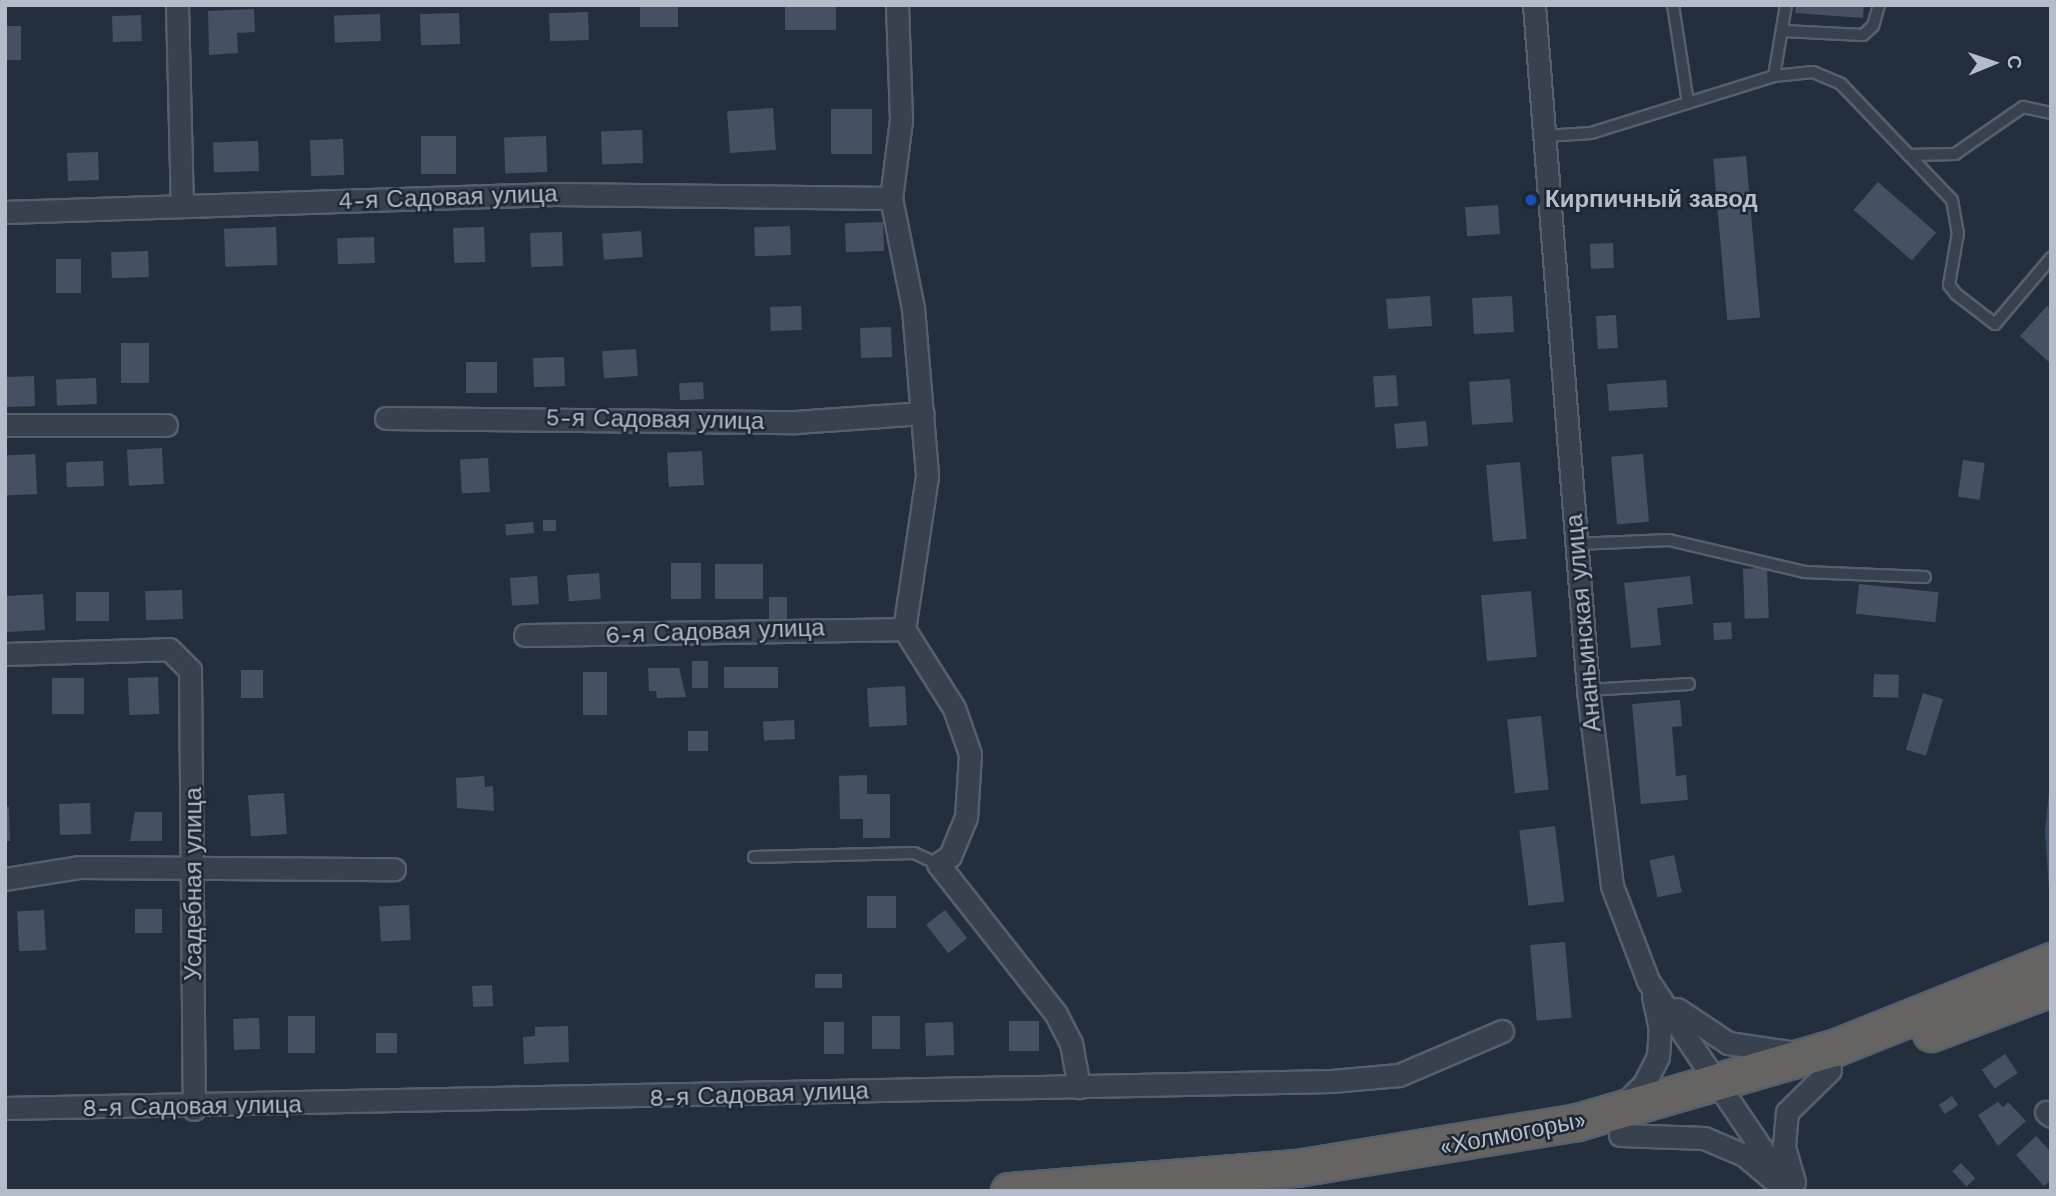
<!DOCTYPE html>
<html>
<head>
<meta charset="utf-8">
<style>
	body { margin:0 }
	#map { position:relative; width:2056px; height:1196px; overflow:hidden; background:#242f3e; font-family:"Work Sans",sans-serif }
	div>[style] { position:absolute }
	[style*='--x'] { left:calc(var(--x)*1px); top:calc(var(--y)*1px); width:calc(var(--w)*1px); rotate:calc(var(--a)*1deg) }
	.water>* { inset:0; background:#394c67 }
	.building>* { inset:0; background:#455162; transform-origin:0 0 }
	.roads { filter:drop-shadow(2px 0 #565f6c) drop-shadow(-2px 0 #565f6c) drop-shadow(0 2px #565f6c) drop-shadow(0 -2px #565f6c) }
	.service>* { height:10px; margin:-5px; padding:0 5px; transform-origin:5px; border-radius:5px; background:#38414e }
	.minor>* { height:21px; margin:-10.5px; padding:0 10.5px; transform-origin:10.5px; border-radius:10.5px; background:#38414e }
	.trunk>* { height:35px; margin:-17.5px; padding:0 17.5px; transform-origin:17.5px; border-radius:17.5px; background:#656462 }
	.dots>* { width:19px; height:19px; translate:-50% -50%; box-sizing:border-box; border:4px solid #1d2633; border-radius:50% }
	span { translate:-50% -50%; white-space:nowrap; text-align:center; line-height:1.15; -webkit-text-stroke:5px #1d2633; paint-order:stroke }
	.street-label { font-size:24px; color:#b4bcc9 }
	.poi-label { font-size:24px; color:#b4bcc9; font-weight:700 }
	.left { translate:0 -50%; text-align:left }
	.frame { position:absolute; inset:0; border:7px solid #b4bcc9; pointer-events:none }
	.north { position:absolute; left:1958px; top:28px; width:70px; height:70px; -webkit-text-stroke:5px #1d2633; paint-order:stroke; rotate:88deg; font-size:19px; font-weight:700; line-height:28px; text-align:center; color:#b4bcc9 }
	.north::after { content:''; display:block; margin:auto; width:24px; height:32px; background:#b4bcc9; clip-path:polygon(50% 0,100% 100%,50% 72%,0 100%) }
</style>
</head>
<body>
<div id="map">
	<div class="water">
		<i style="clip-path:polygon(2051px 772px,2051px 917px,2045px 831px)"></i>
	</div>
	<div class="building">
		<i style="left:640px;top:5px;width:38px;height:22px"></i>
		<i style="left:785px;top:5px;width:51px;height:25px"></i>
		<i style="clip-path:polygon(1796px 5px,1864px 5px,1863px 18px,1795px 13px)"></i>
		<i style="clip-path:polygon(254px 9px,255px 32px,237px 33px,238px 53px,209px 55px,208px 11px)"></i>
		<i style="left:588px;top:12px;width:28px;height:39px;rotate:88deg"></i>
		<i style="left:459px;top:13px;width:31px;height:39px;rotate:88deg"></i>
		<i style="left:380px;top:14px;width:27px;height:46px;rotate:88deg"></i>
		<i style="left:141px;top:15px;width:26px;height:29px;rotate:88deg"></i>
		<i style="left:5px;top:26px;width:16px;height:34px"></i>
		<i style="left:773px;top:108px;width:42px;height:46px;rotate:86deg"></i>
		<i style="left:831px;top:109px;width:41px;height:45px"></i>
		<i style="left:642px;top:130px;width:33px;height:41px;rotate:88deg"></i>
		<i style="left:421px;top:136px;width:35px;height:38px"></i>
		<i style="left:546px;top:136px;width:36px;height:42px;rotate:88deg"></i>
		<i style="left:343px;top:139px;width:36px;height:33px;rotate:88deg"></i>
		<i style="left:258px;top:141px;width:30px;height:45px;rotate:88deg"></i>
		<i style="left:98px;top:152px;width:28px;height:31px;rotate:88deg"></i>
		<i style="left:1746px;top:156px;width:162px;height:33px;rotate:85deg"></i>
		<i style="left:1878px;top:182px;width:77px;height:37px;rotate:41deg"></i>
		<i style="left:1498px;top:205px;width:29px;height:33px;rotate:86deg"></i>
		<i style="left:883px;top:222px;width:29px;height:38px;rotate:88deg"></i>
		<i style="left:790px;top:226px;width:29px;height:36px;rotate:88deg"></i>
		<i style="left:276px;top:227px;width:38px;height:52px;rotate:88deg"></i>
		<i style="left:484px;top:227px;width:35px;height:31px;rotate:88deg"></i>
		<i style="left:641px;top:231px;width:26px;height:39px;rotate:86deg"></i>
		<i style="left:562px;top:232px;width:34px;height:32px;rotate:88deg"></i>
		<i style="left:374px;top:237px;width:26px;height:37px;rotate:88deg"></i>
		<i style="left:1613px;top:243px;width:25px;height:23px;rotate:88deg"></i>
		<i style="left:148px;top:251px;width:26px;height:37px;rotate:88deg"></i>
		<i style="left:56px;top:259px;width:25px;height:34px"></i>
		<i style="left:1430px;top:296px;width:30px;height:44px;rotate:86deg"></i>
		<i style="left:1512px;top:296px;width:36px;height:40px;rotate:87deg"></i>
		<i style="left:801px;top:306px;width:24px;height:31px;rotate:88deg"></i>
		<i style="clip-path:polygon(2047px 306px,2051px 310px,2051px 364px,2020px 336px)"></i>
		<i style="left:1616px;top:315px;width:33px;height:20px;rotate:87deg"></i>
		<i style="left:891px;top:327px;width:30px;height:31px;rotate:88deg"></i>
		<i style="left:149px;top:343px;width:40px;height:28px;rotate:90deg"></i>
		<i style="left:636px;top:349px;width:27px;height:34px;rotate:86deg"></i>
		<i style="left:564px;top:357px;width:29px;height:31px;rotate:88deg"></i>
		<i style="left:466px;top:362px;width:31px;height:31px"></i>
		<i style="left:1396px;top:375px;width:31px;height:23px;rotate:86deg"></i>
		<i style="left:34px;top:376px;width:30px;height:29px;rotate:88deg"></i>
		<i style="left:96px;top:378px;width:26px;height:40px;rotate:88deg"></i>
		<i style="left:1510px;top:379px;width:43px;height:41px;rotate:86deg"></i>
		<i style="left:1666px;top:380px;width:27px;height:59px;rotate:86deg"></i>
		<i style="left:703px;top:382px;width:17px;height:24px;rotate:87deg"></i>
		<i style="left:1426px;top:421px;width:25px;height:32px;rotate:85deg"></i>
		<i style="left:162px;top:448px;width:36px;height:35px;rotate:87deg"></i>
		<i style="left:702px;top:451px;width:34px;height:35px;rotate:87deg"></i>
		<i style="left:35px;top:454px;width:40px;height:30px;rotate:87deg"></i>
		<i style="left:1643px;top:454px;width:68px;height:32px;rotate:85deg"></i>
		<i style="left:488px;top:458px;width:34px;height:28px;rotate:87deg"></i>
		<i style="left:1963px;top:460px;width:22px;height:37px;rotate:8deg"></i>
		<i style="left:103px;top:461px;width:25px;height:37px;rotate:88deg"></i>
		<i style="left:1520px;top:462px;width:77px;height:34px;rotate:85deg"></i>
		<i style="left:543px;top:520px;width:13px;height:11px"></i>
		<i style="left:533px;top:522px;width:11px;height:28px;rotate:85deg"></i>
		<i style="left:671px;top:563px;width:30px;height:36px"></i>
		<i style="left:763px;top:564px;width:35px;height:48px;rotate:90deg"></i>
		<i style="left:1767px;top:568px;width:50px;height:24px;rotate:88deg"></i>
		<i style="left:599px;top:573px;width:26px;height:32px;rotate:86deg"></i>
		<i style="left:537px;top:576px;width:28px;height:27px;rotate:86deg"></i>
		<i style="clip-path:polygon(1690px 576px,1693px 604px,1657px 608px,1661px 645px,1631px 648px,1624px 583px)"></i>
		<i style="left:1859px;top:584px;width:80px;height:30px;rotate:6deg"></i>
		<i style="left:182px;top:590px;width:29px;height:37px;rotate:88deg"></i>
		<i style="left:1531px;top:591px;width:66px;height:50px;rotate:85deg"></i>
		<i style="left:76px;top:592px;width:33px;height:29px"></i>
		<i style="left:43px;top:594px;width:36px;height:38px;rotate:87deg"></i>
		<i style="left:769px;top:597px;width:18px;height:23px"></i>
		<i style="left:1731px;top:622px;width:17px;height:18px;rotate:87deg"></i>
		<i style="left:708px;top:661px;width:27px;height:16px;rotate:90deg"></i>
		<i style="left:778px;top:667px;width:21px;height:54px;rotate:90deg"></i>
		<i style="clip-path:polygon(648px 668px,679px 668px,686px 697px,657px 698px,656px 691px,649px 691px)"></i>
		<i style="left:263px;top:670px;width:28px;height:22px;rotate:90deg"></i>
		<i style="left:583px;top:672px;width:24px;height:43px"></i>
		<i style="left:1874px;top:674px;width:25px;height:23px;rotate:2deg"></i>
		<i style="left:158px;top:677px;width:37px;height:30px;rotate:88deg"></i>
		<i style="left:84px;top:678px;width:36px;height:32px;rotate:90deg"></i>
		<i style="left:905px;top:686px;width:39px;height:38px;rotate:87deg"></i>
		<i style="left:1923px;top:693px;width:21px;height:59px;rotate:17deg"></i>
		<i style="clip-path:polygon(1680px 700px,1682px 726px,1672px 727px,1676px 776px,1686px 775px,1688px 800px,1641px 804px,1632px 704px)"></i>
		<i style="left:1541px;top:716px;width:74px;height:34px;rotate:84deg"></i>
		<i style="left:794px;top:720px;width:19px;height:31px;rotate:87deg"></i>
		<i style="left:688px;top:731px;width:20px;height:20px"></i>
		<i style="clip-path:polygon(867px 775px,867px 794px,890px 794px,890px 838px,863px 838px,863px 819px,840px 819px,839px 776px)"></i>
		<i style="clip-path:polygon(484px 776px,485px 787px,493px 786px,494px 811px,457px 808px,456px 778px)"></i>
		<i style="left:284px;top:793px;width:41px;height:36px;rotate:86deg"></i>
		<i style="left:90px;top:803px;width:31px;height:31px;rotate:88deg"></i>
		<i style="clip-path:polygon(5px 807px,9px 807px,10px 841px,5px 841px)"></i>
		<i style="clip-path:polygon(135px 812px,162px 812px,162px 841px,130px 841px)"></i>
		<i style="left:1555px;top:826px;width:76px;height:36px;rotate:83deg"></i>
		<i style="left:1674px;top:855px;width:38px;height:25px;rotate:78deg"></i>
		<i style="left:867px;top:896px;width:29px;height:32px"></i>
		<i style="left:409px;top:905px;width:35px;height:30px;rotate:87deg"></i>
		<i style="left:162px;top:909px;width:24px;height:27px;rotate:90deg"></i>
		<i style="left:44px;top:910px;width:40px;height:27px;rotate:87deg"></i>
		<i style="left:945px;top:910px;width:36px;height:24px;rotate:52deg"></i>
		<i style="left:1565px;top:942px;width:76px;height:35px;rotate:85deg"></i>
		<i style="left:842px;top:974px;width:14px;height:27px;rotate:90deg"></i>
		<i style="left:492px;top:985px;width:21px;height:20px;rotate:87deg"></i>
		<i style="left:288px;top:1016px;width:27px;height:37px"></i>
		<i style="left:872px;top:1016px;width:28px;height:33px"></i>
		<i style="left:259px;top:1018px;width:31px;height:26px;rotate:88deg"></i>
		<i style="left:1009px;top:1021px;width:30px;height:30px"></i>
		<i style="left:844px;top:1022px;width:32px;height:20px;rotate:90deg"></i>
		<i style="left:953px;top:1022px;width:33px;height:28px;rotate:88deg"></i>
		<i style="clip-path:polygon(568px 1026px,569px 1062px,524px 1064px,523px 1037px,535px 1036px,535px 1027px)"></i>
		<i style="left:376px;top:1033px;width:21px;height:20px"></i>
		<i style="left:2005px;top:1054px;width:23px;height:28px;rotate:56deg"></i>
		<i style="left:1952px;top:1096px;width:11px;height:16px;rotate:56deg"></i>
		<i style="clip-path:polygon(1998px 1102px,2003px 1107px,2008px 1102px,2026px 1121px,1998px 1146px,1978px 1115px)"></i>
		<i style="clip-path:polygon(2036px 1136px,2051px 1152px,2051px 1180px,2044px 1186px,2016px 1155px)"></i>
		<i style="left:1961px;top:1163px;width:21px;height:12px;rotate:47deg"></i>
	</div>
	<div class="roads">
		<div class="service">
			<i style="--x:1673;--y:5;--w:99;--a:81.3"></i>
			<i style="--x:1784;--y:31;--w:79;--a:2.9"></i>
			<i style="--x:1863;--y:35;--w:13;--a:-42"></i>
			<i style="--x:1873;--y:26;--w:22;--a:-74"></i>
			<i style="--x:1774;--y:76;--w:72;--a:-80.4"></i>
			<i style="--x:1545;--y:136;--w:46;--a:-3.7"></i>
			<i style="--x:1591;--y:133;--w:192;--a:-17.3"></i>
			<i style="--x:1774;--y:76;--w:39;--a:-6"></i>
			<i style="--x:1813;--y:72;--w:30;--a:23"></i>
			<i style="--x:1841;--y:84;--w:161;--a:46.3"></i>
			<i style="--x:1952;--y:200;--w:34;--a:80"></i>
			<i style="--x:1958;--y:233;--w:53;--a:99.8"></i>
			<i style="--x:1949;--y:285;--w:11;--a:52"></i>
			<i style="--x:1956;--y:294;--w:49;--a:37.6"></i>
			<i style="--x:1995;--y:324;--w:87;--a:-49.7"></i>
			<i style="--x:1909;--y:155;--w:46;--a:-1.2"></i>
			<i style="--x:1955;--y:154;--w:83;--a:-34.7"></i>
			<i style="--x:2023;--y:107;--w:29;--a:12"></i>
			<i style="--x:1576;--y:544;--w:93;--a:-2.5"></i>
			<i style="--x:1669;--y:540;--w:139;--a:13.3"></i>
			<i style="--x:1804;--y:572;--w:121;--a:2.4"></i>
			<i style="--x:1588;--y:690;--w:101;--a:-3.4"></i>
			<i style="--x:754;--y:857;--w:160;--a:-1.4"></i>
			<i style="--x:914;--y:853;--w:26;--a:25"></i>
		</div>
		<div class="minor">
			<i style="--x:177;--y:5;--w:199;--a:88.6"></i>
			<i style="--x:897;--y:5;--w:115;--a:88"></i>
			<i style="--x:901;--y:120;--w:79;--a:97.3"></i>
			<i style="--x:891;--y:198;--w:112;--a:78.7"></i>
			<i style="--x:913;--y:308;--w:169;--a:85.2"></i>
			<i style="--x:927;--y:476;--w:155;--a:98.5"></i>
			<i style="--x:904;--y:629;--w:93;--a:57.7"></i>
			<i style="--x:954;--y:708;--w:49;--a:70.8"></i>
			<i style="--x:970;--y:754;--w:63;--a:93.6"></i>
			<i style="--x:966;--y:817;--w:42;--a:112.3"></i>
			<i style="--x:950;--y:856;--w:14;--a:146"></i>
			<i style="--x:938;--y:864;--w:191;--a:51.8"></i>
			<i style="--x:1056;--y:1014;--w:33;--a:63"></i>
			<i style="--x:1071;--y:1043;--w:45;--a:79.7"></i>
			<i style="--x:1534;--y:5;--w:687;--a:85.49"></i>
			<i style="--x:1588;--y:690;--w:197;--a:83"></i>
			<i style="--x:1612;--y:886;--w:102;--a:69.2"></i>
			<i style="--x:1648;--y:981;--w:254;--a:55.9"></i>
			<i style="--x:5;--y:212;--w:549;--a:-1.88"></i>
			<i style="--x:554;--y:194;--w:337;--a:0.7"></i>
			<i style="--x:386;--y:418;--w:409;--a:0.6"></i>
			<i style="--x:795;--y:422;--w:128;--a:-4"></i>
			<i style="--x:5;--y:425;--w:161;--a:0"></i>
			<i style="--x:525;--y:635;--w:379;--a:-0.9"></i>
			<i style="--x:5;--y:654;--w:164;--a:-1.7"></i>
			<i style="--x:169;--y:649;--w:30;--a:45"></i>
			<i style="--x:190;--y:670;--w:439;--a:89.5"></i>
			<i style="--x:5;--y:879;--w:76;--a:-9.1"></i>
			<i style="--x:80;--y:867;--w:314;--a:0.4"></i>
			<i style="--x:1677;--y:1009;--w:61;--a:33.7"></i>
			<i style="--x:1728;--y:1043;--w:63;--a:8.3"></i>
			<i style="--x:1623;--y:1105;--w:30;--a:-45"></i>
			<i style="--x:1644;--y:1084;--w:31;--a:-63"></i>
			<i style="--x:1658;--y:1056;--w:27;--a:-86"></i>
			<i style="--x:1660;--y:1029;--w:34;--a:-102"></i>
			<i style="--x:5;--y:1108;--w:1327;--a:-1.17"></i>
			<i style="--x:1332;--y:1081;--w:67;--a:-5.1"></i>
			<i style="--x:1399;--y:1075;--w:112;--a:-23.1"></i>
			<i style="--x:2046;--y:1112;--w:6;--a:39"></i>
			<i style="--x:1620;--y:1135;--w:84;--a:2"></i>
			<i style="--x:1704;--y:1138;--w:43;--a:23"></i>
			<i style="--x:1744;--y:1155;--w:38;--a:40"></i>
			<i style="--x:1794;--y:1182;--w:37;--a:-106"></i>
			<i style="--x:1784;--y:1146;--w:34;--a:-85"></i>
			<i style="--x:1787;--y:1112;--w:60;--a:-44.3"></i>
		</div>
		<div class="trunk">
			<i style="--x:1931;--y:1033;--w:128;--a:-20.6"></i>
			<i style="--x:1009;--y:1191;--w:289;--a:-4.6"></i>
			<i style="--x:1297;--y:1168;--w:284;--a:-9.3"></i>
			<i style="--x:1577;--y:1122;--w:267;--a:-16.1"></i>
			<i style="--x:1834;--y:1048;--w:234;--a:-21.8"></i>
		</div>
	</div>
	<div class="dots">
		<i style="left:1531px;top:200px;background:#1a4fb4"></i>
	</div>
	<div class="street-label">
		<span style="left:448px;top:198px;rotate:-2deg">4-я Садовая улица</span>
		<span style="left:655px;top:420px;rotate:1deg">5-я Садовая улица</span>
		<span style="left:1584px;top:623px;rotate:-95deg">Ананьинская улица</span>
		<span style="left:715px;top:632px;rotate:-2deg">6-я Садовая улица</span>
		<span style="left:194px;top:884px;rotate:-90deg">Усадебная улица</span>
		<span style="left:759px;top:1095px;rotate:-2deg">8-я Садовая улица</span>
		<span style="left:192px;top:1107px;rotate:-1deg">8-я Садовая улица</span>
		<span style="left:1513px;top:1134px;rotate:-11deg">«Холмогоры»</span>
	</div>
	<div class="poi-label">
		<span class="left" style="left:1545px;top:200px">Кирпичный завод</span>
	</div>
	<div class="frame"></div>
	<div class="north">С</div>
</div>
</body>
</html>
